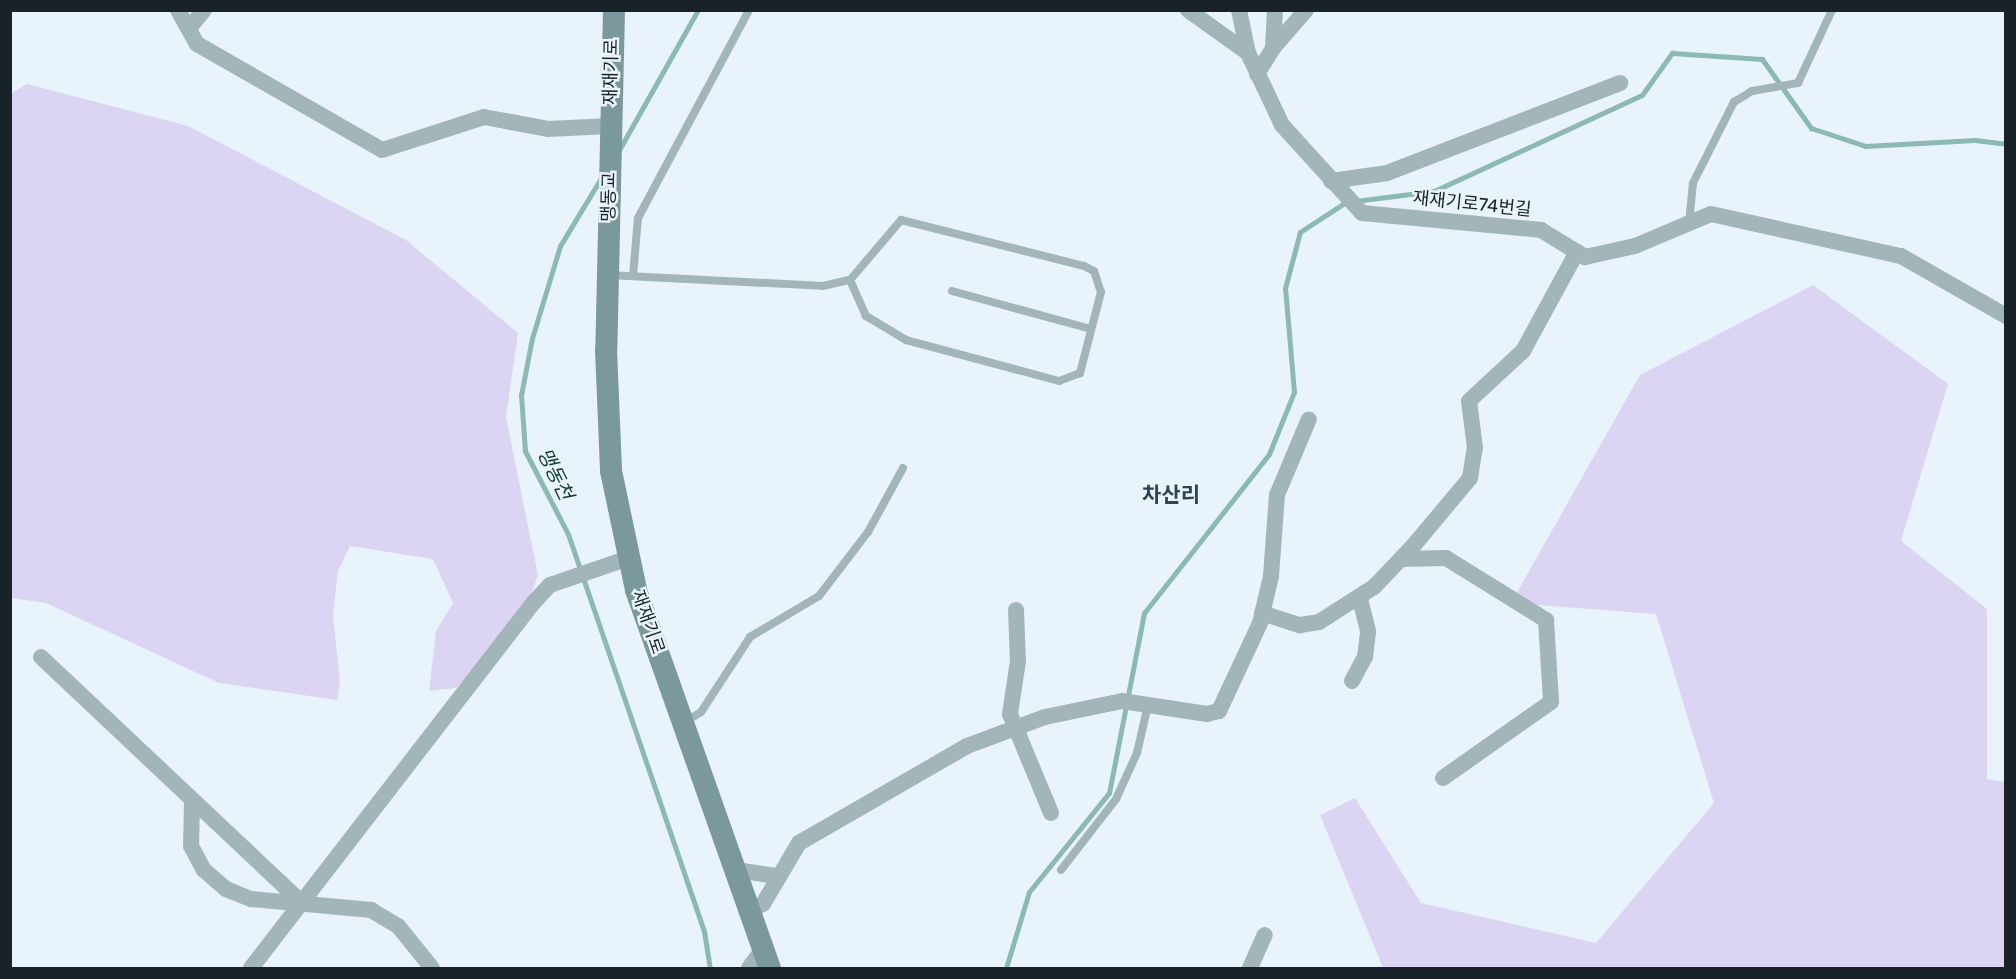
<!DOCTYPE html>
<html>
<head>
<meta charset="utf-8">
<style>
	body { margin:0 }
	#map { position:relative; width:2016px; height:979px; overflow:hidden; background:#e9f3fb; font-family:Rubik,"Noto Sans KR",sans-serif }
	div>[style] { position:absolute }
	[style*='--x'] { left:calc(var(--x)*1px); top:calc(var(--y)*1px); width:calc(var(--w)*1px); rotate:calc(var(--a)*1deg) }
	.green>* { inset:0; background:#dbd4f3 }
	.stream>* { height:5px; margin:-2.5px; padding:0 2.5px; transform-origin:2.5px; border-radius:2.5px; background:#8cb9b2 }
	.lane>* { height:8px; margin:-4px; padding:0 4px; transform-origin:4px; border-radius:4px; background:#a2b6ba }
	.street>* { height:16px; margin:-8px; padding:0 8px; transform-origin:8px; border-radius:8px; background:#a2b6ba }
	.secondary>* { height:22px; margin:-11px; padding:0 11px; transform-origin:11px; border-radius:11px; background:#7b989e }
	span { translate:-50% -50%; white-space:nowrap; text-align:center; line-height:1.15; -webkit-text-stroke:5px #e9f3fb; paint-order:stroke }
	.street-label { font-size:18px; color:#192229 }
	.water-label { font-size:20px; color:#103b36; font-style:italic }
	.quarter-label { font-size:21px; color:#2f4452; font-weight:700 }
	.frame { position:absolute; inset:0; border:12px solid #192229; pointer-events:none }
</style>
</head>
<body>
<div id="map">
	<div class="green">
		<i style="clip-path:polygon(27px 84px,188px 126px,406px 240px,518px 333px,506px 417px,538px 575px,521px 622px,456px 688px,429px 691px,436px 631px,453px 603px,433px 559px,350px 546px,338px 571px,333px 616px,340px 682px,337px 700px,219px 683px,46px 603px,11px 598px,10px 94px)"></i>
		<i style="clip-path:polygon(1813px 285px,1948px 384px,1901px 541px,1987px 609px,1987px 779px,2005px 782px,2005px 968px,1383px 968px,1320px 815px,1355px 798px,1421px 903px,1596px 943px,1714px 803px,1656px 614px,1511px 603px,1640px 375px)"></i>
	</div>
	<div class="stream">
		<i style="--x:619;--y:150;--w:161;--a:-60.6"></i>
		<i style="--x:601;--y:178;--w:79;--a:121.1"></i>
		<i style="--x:560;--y:246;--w:96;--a:106.9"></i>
		<i style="--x:532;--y:338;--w:58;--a:100.9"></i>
		<i style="--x:521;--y:395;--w:56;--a:85.9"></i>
		<i style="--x:525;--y:451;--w:93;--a:62.6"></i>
		<i style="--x:568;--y:534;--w:420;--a:71.1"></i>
		<i style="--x:704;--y:931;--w:37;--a:81"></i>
		<i style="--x:1355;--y:201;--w:80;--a:-7.2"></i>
		<i style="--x:1434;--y:191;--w:229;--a:-24.8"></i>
		<i style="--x:1642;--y:95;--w:52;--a:-54.5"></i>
		<i style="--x:1672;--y:53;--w:90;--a:3.8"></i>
		<i style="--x:1762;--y:59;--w:85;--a:54.6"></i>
		<i style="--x:1811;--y:128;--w:57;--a:18.4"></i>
		<i style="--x:1865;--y:146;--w:110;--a:-3.1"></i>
		<i style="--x:1975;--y:140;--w:31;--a:7"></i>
		<i style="--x:1006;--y:968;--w:79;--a:-73.2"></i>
		<i style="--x:1029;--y:892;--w:127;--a:-51.1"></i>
		<i style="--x:1109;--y:793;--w:183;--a:-79"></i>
		<i style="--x:1144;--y:613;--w:202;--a:-51.8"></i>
		<i style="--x:1269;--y:454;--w:67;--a:-68"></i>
		<i style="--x:1294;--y:392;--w:104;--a:-94.9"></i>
		<i style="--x:1285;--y:288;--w:58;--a:-75"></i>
		<i style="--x:1300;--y:232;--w:55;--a:-33.1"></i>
	</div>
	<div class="lane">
		<i style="--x:1689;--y:223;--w:40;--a:-84.3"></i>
		<i style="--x:1693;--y:183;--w:91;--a:-63.2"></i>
		<i style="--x:1734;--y:102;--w:21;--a:-31"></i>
		<i style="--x:1752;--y:91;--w:47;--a:-9.9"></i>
		<i style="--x:1798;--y:83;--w:81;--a:-65"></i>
		<i style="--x:608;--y:275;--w:215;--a:2.9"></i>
		<i style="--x:823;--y:286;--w:28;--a:-13"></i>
		<i style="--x:850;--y:280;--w:79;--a:-49.6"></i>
		<i style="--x:901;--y:220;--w:189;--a:14.1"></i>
		<i style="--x:1084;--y:266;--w:11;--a:27"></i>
		<i style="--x:1094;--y:271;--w:22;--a:72"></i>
		<i style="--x:1101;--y:292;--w:84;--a:104.5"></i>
		<i style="--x:1080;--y:373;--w:22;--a:159"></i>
		<i style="--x:1059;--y:381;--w:158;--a:-165"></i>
		<i style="--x:906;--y:340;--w:47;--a:-149"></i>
		<i style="--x:866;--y:316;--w:39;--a:-114"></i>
		<i style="--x:633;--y:276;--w:58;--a:-85.1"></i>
		<i style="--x:638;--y:218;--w:236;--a:-61.9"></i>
		<i style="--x:952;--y:291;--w:144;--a:15.3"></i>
		<i style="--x:683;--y:723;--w:21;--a:-31"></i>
		<i style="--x:701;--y:712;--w:90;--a:-56.8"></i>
		<i style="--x:750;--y:637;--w:80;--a:-30.7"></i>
		<i style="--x:819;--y:596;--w:81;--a:-52.6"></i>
		<i style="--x:868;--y:532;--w:73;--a:-61.3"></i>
		<i style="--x:1061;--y:870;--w:90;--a:-52.2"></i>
		<i style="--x:1116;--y:799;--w:51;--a:-65.5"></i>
		<i style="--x:1137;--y:753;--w:49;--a:-77.1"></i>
	</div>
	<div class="street">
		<i style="--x:178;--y:10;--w:39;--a:61"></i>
		<i style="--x:197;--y:44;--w:213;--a:29.8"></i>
		<i style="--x:382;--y:150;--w:107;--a:-17.9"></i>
		<i style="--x:484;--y:117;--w:65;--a:10.6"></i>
		<i style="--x:548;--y:129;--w:62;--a:-2.8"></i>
		<i style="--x:1188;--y:10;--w:74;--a:35.6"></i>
		<i style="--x:1248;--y:53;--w:80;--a:64.7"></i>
		<i style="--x:1282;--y:125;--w:119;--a:47.7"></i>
		<i style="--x:1362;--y:213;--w:180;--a:5.4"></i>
		<i style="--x:1541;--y:230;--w:52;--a:31.5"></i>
		<i style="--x:1585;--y:257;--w:51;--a:-12.4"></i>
		<i style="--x:1635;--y:246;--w:82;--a:-22.8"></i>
		<i style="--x:1711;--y:214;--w:195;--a:12.5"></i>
		<i style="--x:1901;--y:256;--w:121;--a:29.7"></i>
		<i style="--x:1239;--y:10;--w:44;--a:78.2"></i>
		<i style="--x:191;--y:26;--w:21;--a:-51"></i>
		<i style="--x:1273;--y:48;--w:50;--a:-49"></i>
		<i style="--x:1257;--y:74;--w:31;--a:-58"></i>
		<i style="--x:1273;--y:48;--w:38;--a:-87"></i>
		<i style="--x:1331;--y:181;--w:57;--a:-8.1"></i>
		<i style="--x:1387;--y:173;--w:250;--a:-21.1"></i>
		<i style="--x:1401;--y:559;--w:45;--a:-1.3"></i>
		<i style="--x:1446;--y:558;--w:118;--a:31.8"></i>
		<i style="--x:1546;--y:620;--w:82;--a:86.5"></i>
		<i style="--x:1551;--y:702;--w:132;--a:144.9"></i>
		<i style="--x:1016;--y:610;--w:51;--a:87.8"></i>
		<i style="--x:1018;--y:661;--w:54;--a:98.6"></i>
		<i style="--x:1010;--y:714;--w:107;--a:67.5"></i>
		<i style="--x:1262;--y:613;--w:40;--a:18"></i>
		<i style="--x:1300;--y:625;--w:19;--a:-9"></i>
		<i style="--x:1319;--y:622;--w:65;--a:-32.5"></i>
		<i style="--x:1374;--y:587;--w:58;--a:-46.4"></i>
		<i style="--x:1414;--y:545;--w:87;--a:-50.1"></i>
		<i style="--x:1470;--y:478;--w:30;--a:-81"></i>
		<i style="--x:1475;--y:448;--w:47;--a:-97.3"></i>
		<i style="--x:1469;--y:401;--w:74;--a:-42.8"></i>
		<i style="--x:1523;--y:351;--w:113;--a:-61.4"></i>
		<i style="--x:41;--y:657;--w:356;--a:43.3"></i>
		<i style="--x:1352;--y:681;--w:27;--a:-62"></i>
		<i style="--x:1365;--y:657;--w:26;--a:-83"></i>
		<i style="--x:1368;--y:631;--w:34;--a:-104"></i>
		<i style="--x:192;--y:803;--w:43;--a:91.3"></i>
		<i style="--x:191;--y:846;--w:27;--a:62"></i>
		<i style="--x:204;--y:870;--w:29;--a:41"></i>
		<i style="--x:226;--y:889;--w:27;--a:22"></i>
		<i style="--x:251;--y:899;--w:121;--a:5.2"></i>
		<i style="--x:371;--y:910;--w:31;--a:31"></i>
		<i style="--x:398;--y:926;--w:54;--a:51"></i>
		<i style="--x:736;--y:870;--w:40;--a:8.5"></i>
		<i style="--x:750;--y:910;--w:14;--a:-25"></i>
		<i style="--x:763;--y:904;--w:71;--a:-59.5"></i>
		<i style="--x:799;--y:843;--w:194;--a:-30"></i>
		<i style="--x:967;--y:746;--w:83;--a:-20.4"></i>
		<i style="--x:1045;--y:717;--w:79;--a:-11.7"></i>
		<i style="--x:1122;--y:701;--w:86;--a:8.7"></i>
		<i style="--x:1207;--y:714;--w:12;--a:-14"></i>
		<i style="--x:1219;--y:711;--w:97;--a:-65"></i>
		<i style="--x:1260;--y:623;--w:48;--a:-76.8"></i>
		<i style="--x:1271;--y:576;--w:81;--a:-85.8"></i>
		<i style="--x:1277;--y:495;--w:82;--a:-67.2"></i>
		<i style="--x:251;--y:968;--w:464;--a:-52.3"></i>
		<i style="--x:535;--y:601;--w:22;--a:-47"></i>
		<i style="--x:550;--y:585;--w:83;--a:-18.9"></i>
		<i style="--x:749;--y:968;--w:24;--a:-54"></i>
		<i style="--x:1250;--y:968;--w:36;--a:-66"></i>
	</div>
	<div class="secondary">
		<i style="--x:614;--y:10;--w:340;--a:91.3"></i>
		<i style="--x:606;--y:350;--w:121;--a:87.6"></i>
		<i style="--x:611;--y:471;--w:122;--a:78.1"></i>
		<i style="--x:636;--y:590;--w:401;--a:70.5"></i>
	</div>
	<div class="street-label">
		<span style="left:611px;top:72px;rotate:-89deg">재재기로</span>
		<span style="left:609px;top:197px;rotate:-89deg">맹동교</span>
		<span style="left:1472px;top:204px;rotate:6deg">재재기로74번길</span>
		<span style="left:648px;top:622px;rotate:71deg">재재기로</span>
	</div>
	<div class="water-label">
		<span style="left:555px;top:474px;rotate:64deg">맹동천</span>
	</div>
	<div class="quarter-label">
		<span style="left:1171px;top:495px">차산리</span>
	</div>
	<div class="frame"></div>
</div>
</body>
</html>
